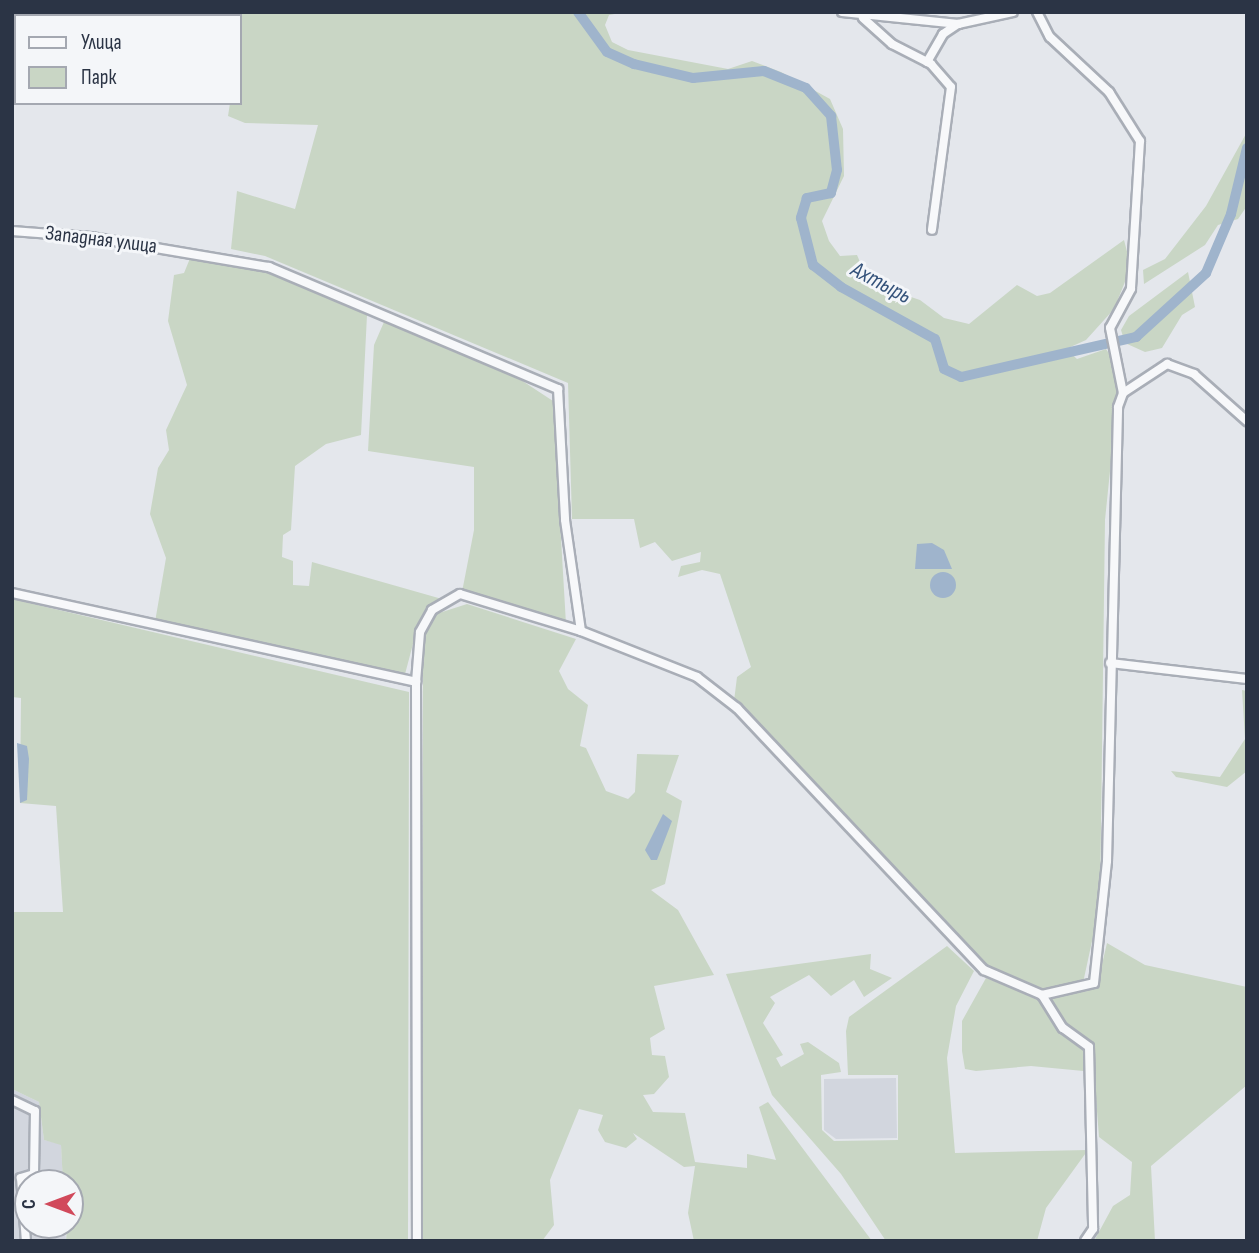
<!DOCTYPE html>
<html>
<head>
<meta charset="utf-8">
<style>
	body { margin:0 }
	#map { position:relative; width:1259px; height:1253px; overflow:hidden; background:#e4e7ec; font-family:"Sofia Sans Condensed",sans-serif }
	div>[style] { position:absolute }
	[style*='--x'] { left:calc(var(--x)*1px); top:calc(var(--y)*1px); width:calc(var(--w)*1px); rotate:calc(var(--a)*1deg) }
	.built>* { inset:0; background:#d2d6de }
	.green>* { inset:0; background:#c9d6c5 }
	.water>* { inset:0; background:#9fb4cc }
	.round { border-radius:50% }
	.river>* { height:10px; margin:-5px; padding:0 5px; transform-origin:5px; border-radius:5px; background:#9fb4cc }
	.roads { filter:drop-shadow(2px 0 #a9aeb7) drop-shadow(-2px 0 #a9aeb7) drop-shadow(0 2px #a9aeb7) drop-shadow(0 -2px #a9aeb7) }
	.minor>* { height:8px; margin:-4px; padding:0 4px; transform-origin:4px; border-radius:4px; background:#f7f8fa }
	span { translate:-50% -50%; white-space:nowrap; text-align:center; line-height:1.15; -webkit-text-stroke:6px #f4f6f9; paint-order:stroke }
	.street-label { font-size:21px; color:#2b3445 }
	.water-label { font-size:23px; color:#34527a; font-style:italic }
	.frame { position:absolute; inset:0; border:14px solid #2b3445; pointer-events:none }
	.legend { position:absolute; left:14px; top:14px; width:228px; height:91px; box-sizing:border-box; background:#f4f6f9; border:2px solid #a4a8b1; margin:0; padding:9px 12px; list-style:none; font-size:21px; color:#2b3445 }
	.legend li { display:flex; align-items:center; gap:14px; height:35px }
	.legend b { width:35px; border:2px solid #a4a8b1 }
	.north { position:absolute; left:14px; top:1169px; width:70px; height:70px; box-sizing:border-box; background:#f4f6f9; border:2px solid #a4a8b1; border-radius:50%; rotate:270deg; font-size:19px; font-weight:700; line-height:28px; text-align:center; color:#2b3445 }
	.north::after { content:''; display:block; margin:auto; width:24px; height:32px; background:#d1495b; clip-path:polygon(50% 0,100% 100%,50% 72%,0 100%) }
</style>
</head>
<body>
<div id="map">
	<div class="built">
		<i style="clip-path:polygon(896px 1078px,897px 1138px,836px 1139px,824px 1130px,824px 1079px)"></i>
		<i style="clip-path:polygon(12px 1089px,39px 1102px,44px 1140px,61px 1144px,63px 1183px,28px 1183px,28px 1225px,65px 1225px,66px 1241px,12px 1241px)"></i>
	</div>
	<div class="green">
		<i style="clip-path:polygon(238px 12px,626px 12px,609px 15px,605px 25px,612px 42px,628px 50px,728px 69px,752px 61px,781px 72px,830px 99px,843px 129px,844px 176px,822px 221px,829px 241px,840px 256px,857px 255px,869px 283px,920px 300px,944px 318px,969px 324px,1017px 285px,1037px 296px,1050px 293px,1124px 240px,1131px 267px,1114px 309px,1086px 340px,1066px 349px,1077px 359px,1106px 349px,1118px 367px,1119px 383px,1105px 520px,1100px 904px,1083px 983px,1042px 992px,986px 968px,734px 701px,737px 677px,751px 667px,720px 574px,702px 570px,678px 577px,681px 566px,700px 562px,701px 552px,672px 561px,655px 542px,640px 548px,634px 519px,572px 519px,568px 383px,265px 256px,231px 249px,237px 191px,295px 209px,318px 125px,245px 123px,228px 116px,230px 103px,240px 103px)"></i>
		<i style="clip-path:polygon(1247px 132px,1247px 206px,1238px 219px,1218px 225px,1205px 245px,1144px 284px,1143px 270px,1165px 259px,1206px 206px)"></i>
		<i style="clip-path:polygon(191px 256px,272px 272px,367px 315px,361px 435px,326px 444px,295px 466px,291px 530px,283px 535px,282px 557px,293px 561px,293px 585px,309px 586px,312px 562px,442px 599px,419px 621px,404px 678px,155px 622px,166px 558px,150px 514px,158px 468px,169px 450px,166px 430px,187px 385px,168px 321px,174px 275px,184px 273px)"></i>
		<i style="clip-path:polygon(1188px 272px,1195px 307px,1182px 315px,1162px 348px,1145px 352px,1125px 343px,1121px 330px,1129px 316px)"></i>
		<i style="clip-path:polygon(384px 322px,501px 367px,553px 401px,566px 624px,462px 592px,474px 530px,474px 467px,368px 451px,374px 345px)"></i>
		<i style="clip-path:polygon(12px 599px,409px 692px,408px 1241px,66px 1241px,70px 1183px,63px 1183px,61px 1145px,44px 1140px,39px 1102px,12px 1089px,12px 912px,63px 912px,56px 806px,20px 803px,21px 698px,12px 697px)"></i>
		<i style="clip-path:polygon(467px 604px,576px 639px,559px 671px,568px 689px,588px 705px,580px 746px,586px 748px,606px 791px,628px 799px,635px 792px,637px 754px,679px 755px,666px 792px,682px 801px,669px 866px,665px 884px,651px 890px,678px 910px,714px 975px,654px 986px,665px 1029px,650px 1038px,652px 1055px,665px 1056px,669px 1077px,654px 1094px,643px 1095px,653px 1112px,685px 1113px,695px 1162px,747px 1168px,747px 1154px,776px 1160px,759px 1107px,768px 1102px,872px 1241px,694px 1241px,688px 1213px,695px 1166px,684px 1167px,633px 1133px,637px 1139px,626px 1148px,605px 1142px,598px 1130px,603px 1115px,579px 1109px,550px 1180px,554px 1225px,542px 1241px,422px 1241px,423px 633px,436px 614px)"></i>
		<i style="clip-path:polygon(1242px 690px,1247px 691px,1247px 771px,1227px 787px,1176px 777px,1171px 771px,1220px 777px,1245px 739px)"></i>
		<i style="clip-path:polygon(1107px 943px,1145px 965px,1247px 987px,1247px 1085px,1151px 1166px,1155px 1241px,1094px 1241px,1113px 1206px,1130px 1195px,1132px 1162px,1099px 1137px,1094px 1072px,1031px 1066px,976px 1071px,965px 1069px,962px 1051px,962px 1021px,986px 978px,1035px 997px,1088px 991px,1099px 977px)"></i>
		<i style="clip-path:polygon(947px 946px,974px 971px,956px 1006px,947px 1058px,955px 1153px,1088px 1150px,1046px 1208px,1037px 1241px,886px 1241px,841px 1174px,772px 1095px,726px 974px,871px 954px,870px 969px,892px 978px,864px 997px,854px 980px,831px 996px,809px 975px,770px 997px,775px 1003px,763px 1023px,783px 1055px,776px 1058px,781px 1067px,804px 1054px,800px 1044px,808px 1042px,839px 1063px,841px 1072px,821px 1075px,822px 1130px,834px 1141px,898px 1140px,898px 1075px,848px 1075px,846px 1031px,849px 1017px)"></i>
	</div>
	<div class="water">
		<i style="clip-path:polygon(932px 543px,944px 550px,952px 569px,915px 569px,917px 544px)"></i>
		<i class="round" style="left:930px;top:572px;width:26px;height:26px"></i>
		<i style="clip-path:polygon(17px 743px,27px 746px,29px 759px,27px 800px,20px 803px)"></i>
		<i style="clip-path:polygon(663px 814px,672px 821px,657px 860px,651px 860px,645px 850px)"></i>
	</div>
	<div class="river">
		<i style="--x:578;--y:12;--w:49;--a:54.1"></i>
		<i style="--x:607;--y:52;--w:30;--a:24"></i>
		<i style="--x:634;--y:64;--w:61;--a:13.3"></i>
		<i style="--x:693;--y:78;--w:71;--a:-5.6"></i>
		<i style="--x:764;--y:71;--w:45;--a:22"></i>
		<i style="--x:806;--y:88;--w:38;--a:48"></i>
		<i style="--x:831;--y:116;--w:54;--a:83.7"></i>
		<i style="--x:837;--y:170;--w:24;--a:105"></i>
		<i style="--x:831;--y:193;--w:25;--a:168"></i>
		<i style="--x:807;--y:198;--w:21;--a:107"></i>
		<i style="--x:801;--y:218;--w:49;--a:75.7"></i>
		<i style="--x:813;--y:265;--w:36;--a:38"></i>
		<i style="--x:841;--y:287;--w:107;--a:29"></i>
		<i style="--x:935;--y:339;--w:31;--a:73"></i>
		<i style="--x:944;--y:369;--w:19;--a:25"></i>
		<i style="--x:961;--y:377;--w:180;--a:-12.9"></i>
		<i style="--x:1136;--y:337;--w:95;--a:-42.4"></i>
		<i style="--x:1206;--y:273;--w:64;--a:-67"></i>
		<i style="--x:1231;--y:214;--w:68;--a:-76.4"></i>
	</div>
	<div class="roads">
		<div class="minor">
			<i style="--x:842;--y:12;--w:117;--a:5.9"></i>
			<i style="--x:958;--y:24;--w:56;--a:-12.3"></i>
			<i style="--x:1037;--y:12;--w:28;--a:63"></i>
			<i style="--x:1050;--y:37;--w:81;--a:43"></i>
			<i style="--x:1109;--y:92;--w:58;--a:57.7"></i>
			<i style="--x:1140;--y:141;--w:148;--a:93.5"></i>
			<i style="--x:1131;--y:289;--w:44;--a:118.3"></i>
			<i style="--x:1110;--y:328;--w:66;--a:78.7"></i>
			<i style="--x:863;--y:18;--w:39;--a:42"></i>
			<i style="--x:892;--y:44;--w:44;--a:27.1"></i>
			<i style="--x:931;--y:64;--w:30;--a:49"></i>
			<i style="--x:951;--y:87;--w:144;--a:97.6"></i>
			<i style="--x:927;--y:62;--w:32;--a:-60"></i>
			<i style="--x:943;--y:34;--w:18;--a:-34"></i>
			<i style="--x:12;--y:231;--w:79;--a:4.3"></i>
			<i style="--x:91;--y:237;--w:181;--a:9.6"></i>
			<i style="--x:269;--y:267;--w:314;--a:22.9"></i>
			<i style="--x:558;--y:389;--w:131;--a:86.9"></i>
			<i style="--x:565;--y:520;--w:112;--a:81.8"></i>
			<i style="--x:12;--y:593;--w:414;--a:12.4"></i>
			<i style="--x:416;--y:682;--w:559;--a:89.9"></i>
			<i style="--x:1110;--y:663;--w:138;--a:6.7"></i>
			<i style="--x:416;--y:682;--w:50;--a:-85.4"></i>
			<i style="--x:420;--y:632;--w:25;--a:-61"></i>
			<i style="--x:432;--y:610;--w:32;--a:-30"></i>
			<i style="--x:460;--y:594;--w:127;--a:17"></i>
			<i style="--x:581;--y:631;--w:125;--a:21.6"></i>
			<i style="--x:697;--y:677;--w:51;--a:37.8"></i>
			<i style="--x:737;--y:708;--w:360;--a:46.7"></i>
			<i style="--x:984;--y:970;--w:63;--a:23.3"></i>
			<i style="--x:1042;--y:995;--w:53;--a:-13"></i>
			<i style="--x:1094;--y:983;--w:123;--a:-83.9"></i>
			<i style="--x:1107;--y:861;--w:454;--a:-88.6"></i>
			<i style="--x:1118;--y:407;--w:15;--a:-70"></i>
			<i style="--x:1123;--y:393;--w:53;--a:-33.4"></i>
			<i style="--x:1167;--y:364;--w:29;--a:20"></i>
			<i style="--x:1194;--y:374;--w:71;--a:41.6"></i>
			<i style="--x:1042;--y:995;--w:39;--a:58"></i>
			<i style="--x:1063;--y:1028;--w:32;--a:36"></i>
			<i style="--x:1089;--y:1047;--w:182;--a:88.7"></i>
			<i style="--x:1093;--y:1229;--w:14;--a:124"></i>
			<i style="--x:12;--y:1100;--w:25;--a:26"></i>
			<i style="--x:35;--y:1111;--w:63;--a:90.9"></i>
			<i style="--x:34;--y:1174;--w:14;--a:163"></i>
			<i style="--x:21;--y:1178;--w:63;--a:85.5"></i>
		</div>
	</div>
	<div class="street-label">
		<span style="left:101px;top:240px;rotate:7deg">Западная улица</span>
	</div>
	<div class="water-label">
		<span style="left:881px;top:283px;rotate:28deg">Ахтырь</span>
	</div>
	<div class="frame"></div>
	<ul class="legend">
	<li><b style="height:9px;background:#f7f8fa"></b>Улица</li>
	<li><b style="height:19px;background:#c9d6c5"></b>Парк</li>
	</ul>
	<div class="north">С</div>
</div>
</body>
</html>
